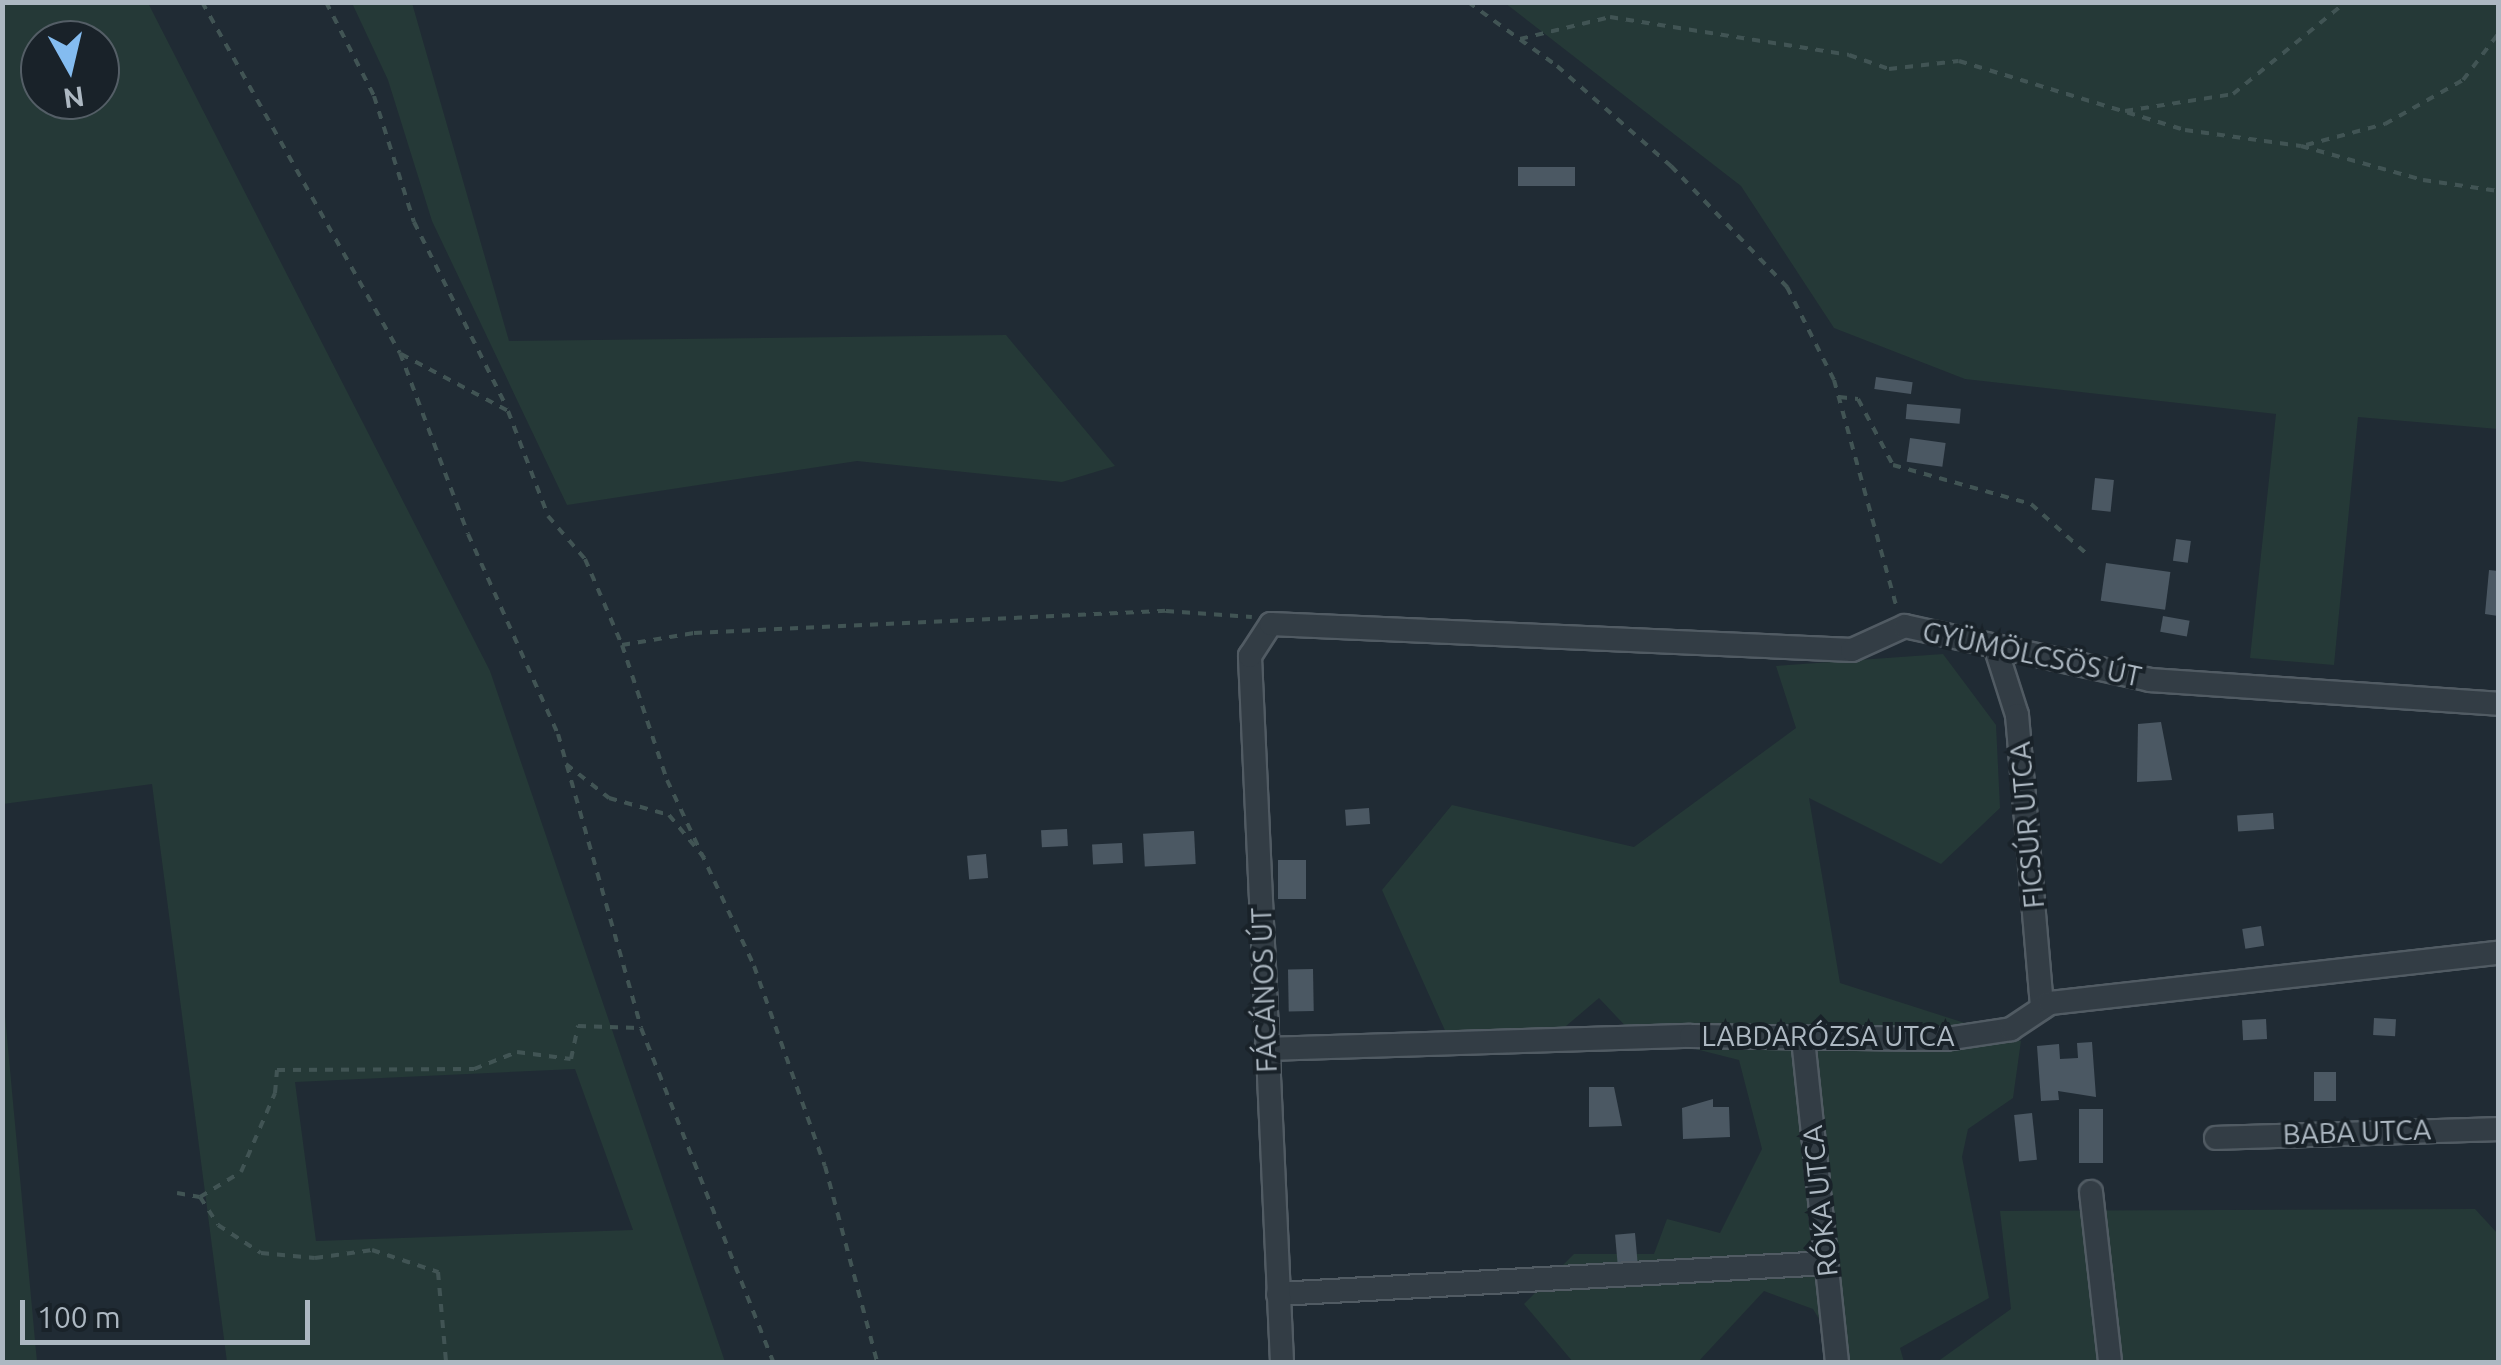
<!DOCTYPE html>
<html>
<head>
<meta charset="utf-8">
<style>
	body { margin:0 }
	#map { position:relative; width:2501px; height:1365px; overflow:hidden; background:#202b34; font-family:Ubuntu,sans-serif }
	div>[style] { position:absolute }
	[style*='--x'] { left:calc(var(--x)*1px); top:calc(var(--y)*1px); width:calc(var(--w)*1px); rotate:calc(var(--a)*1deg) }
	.green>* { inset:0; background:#253937 }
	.building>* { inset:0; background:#4b5863; transform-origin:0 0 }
	.path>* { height:4px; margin-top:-2px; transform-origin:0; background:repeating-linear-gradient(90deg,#415454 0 8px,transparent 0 16px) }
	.roads { filter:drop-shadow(2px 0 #515b63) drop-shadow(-2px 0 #515b63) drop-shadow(0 2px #515b63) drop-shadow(0 -2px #515b63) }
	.minor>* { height:22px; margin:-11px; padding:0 11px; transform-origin:11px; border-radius:11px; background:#333d45 }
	span { translate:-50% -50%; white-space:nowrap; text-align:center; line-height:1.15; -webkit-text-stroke:8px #192229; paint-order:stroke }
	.street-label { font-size:28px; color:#adb8c2 }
	.frame { position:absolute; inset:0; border:5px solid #adb8c2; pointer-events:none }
	.north { position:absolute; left:20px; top:20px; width:100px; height:100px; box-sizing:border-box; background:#192229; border:2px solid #545e66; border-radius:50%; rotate:172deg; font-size:28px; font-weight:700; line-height:40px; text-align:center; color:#adb8c2 }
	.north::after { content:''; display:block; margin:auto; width:35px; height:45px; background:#84bcf0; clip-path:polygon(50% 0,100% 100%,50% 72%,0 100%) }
	.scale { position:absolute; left:20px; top:1300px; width:290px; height:45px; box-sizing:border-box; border:5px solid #adb8c2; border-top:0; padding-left:12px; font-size:30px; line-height:35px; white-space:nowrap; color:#adb8c2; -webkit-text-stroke:8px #192229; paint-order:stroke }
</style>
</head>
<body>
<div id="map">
	<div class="green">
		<i style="clip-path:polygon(evenodd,2px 3px,148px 3px,490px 671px,725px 1362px,227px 1362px,152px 784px,3px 804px,2px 3px,100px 40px,100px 100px,40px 100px,40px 40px,100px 40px,2px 3px,575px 1069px,633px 1230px,316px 1241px,295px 1082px,575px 1069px)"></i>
		<i style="clip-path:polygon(352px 3px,412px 3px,509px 341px,1006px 335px,1115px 466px,1062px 482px,857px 461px,567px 505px,432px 221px,388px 80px)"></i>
		<i style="clip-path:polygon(1505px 3px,2498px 3px,2498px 429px,2358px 417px,2334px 665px,2250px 658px,2276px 414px,1965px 379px,1834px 328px,1741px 186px)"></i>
		<i style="clip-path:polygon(1943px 654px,1996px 725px,2000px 808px,1941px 864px,1809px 798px,1840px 983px,2021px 1041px,2013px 1098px,1968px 1129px,1962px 1157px,1989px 1298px,1900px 1348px,1904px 1362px,1845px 1362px,1813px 1309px,1764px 1291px,1698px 1362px,1573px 1362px,1524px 1304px,1574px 1254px,1654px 1254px,1667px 1219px,1720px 1233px,1762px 1149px,1739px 1060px,1632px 1033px,1599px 998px,1559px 1032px,1447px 1035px,1382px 890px,1452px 805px,1634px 847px,1796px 728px,1776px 666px)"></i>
		<i style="clip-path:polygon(2px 994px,3px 994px,37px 1362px,3px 1362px)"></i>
		<i style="clip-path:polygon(2475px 1209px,2498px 1234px,2498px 1362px,1937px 1362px,2011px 1309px,2000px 1211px)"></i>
	</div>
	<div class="building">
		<i style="left:1518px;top:167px;width:57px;height:19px"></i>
		<i style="left:1876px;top:377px;width:37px;height:12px;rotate:8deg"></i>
		<i style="left:1907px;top:404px;width:54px;height:15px;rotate:5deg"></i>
		<i style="left:1910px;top:438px;width:36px;height:24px;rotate:8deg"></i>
		<i style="left:2095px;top:478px;width:19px;height:32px;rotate:6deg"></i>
		<i style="left:2176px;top:539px;width:15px;height:22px;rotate:8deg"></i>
		<i style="left:2106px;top:563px;width:65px;height:38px;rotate:8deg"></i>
		<i style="clip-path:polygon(2489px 570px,2498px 571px,2498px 616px,2485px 614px)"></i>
		<i style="left:2163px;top:616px;width:27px;height:16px;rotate:10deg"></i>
		<i style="clip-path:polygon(2161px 722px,2172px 780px,2137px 782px,2138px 724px)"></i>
		<i style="left:1369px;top:808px;width:16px;height:24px;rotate:86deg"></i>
		<i style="left:2273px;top:813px;width:16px;height:36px;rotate:86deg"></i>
		<i style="left:1067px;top:829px;width:17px;height:26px;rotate:87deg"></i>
		<i style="left:1194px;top:831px;width:33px;height:51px;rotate:87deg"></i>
		<i style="left:1122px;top:843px;width:20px;height:30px;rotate:87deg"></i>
		<i style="left:986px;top:854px;width:24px;height:19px;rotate:85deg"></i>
		<i style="left:1278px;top:860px;width:28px;height:39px"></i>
		<i style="left:2261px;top:926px;width:20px;height:19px;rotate:81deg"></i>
		<i style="left:1313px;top:969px;width:42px;height:25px;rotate:89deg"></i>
		<i style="left:2374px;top:1018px;width:22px;height:17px;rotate:3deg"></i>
		<i style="left:2266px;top:1019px;width:20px;height:24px;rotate:87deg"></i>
		<i style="clip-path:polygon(2092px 1042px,2096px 1097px,2058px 1091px,2059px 1100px,2041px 1101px,2037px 1046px,2059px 1044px,2060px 1059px,2078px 1058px,2077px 1043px)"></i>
		<i style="left:2336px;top:1072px;width:29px;height:22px;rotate:90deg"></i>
		<i style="clip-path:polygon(1589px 1087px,1614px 1087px,1622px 1126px,1589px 1127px)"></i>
		<i style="clip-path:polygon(1713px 1099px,1713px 1107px,1729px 1107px,1730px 1137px,1683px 1139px,1682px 1108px)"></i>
		<i style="left:2079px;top:1109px;width:24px;height:54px"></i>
		<i style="left:2032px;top:1113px;width:47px;height:18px;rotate:84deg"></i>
		<i style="left:1635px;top:1233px;width:37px;height:20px;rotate:85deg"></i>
	</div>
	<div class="path">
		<i style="--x:202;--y:2;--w:403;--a:60.6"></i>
		<i style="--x:400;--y:353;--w:193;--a:69.4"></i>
		<i style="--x:468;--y:534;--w:219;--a:65.8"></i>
		<i style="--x:558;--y:734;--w:305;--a:74.2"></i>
		<i style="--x:641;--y:1028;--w:359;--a:68.4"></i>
		<i style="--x:326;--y:2;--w:106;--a:62.9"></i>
		<i style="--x:374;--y:96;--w:132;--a:72.4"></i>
		<i style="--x:414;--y:222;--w:208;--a:63.4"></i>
		<i style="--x:1468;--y:2;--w:110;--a:35.7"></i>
		<i style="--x:1557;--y:66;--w:152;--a:41.3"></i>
		<i style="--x:1671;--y:166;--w:168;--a:46.2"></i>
		<i style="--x:1787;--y:287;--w:104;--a:63.2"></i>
		<i style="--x:1834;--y:380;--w:238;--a:74.6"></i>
		<i style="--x:1520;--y:39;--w:93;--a:-13.7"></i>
		<i style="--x:1610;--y:17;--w:242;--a:9"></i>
		<i style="--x:1849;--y:55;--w:42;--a:19.3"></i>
		<i style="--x:1889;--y:69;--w:70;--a:-6.5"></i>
		<i style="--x:1959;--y:61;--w:236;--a:17"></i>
		<i style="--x:2185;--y:130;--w:117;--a:7.9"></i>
		<i style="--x:2301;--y:146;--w:127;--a:15.6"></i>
		<i style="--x:2423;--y:180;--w:76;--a:8.3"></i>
		<i style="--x:2125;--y:111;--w:109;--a:-8.9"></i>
		<i style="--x:2233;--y:94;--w:146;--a:-39.2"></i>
		<i style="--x:2306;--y:145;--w:82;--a:-14.9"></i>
		<i style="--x:2385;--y:124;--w:90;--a:-29.4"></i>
		<i style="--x:2463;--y:80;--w:58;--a:-52.7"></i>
		<i style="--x:401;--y:354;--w:121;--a:28"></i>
		<i style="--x:508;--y:411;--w:112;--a:69.1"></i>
		<i style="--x:548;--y:516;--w:57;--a:49.3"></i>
		<i style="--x:585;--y:559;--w:94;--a:66.7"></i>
		<i style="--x:622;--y:645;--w:73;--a:-9.5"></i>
		<i style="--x:694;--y:633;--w:473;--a:-2.7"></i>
		<i style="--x:1166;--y:611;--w:86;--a:4"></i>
		<i style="--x:1839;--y:397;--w:19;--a:6"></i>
		<i style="--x:1858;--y:399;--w:75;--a:62.1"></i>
		<i style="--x:1893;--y:465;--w:143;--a:15.8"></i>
		<i style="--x:2031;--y:504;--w:76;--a:41.8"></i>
		<i style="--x:622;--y:645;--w:142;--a:71.6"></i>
		<i style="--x:667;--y:780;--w:205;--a:64.9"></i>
		<i style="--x:754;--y:966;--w:212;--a:70.5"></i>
		<i style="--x:825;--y:1166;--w:203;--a:75.1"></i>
		<i style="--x:566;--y:764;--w:55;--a:38.3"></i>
		<i style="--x:609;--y:798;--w:62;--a:15.8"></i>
		<i style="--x:669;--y:815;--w:58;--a:50.6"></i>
		<i style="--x:177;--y:1193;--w:23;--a:10"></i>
		<i style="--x:200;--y:1197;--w:33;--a:57"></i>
		<i style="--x:218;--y:1225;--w:51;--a:33.1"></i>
		<i style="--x:261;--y:1253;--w:54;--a:5.3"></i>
		<i style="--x:315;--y:1258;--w:58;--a:-8"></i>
		<i style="--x:372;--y:1250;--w:70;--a:18.4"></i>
		<i style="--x:438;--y:1272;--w:90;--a:84.9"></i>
		<i style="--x:200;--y:1197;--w:48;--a:-31.4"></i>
		<i style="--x:241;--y:1172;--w:86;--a:-66.7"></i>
		<i style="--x:275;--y:1093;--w:23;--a:-85"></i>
		<i style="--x:277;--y:1070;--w:197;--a:-0.3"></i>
		<i style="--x:474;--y:1069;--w:46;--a:-21.6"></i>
		<i style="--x:517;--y:1052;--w:54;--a:7.4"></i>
		<i style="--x:571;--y:1059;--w:34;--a:-78"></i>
		<i style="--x:578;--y:1026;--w:61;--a:1.9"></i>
	</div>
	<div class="roads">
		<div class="minor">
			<i style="--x:1995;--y:646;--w:72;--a:72.3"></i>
			<i style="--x:2017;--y:715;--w:294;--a:85.1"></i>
			<i style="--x:1803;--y:1039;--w:325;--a:84"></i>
			<i style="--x:1266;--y:1049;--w:425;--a:-1.8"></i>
			<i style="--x:1691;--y:1036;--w:255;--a:0.7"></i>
			<i style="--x:1946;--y:1039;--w:66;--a:-8.7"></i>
			<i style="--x:2011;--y:1029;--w:47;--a:-33.7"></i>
			<i style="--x:2050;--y:1003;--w:451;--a:-6.4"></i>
			<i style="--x:2216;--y:1138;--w:282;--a:-1.8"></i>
			<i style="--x:2091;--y:1192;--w:171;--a:83.6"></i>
			<i style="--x:1278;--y:1294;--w:550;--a:-3.23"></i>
			<i style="--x:1282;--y:1362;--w:707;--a:-92.6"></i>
			<i style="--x:1250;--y:656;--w:38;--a:-57"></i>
			<i style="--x:1271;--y:624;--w:582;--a:2.56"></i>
			<i style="--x:1852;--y:650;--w:58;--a:-24.4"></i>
			<i style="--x:1905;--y:626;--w:251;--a:12.4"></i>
			<i style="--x:2150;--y:680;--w:349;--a:3.9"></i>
		</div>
	</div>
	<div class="street-label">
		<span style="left:2032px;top:654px;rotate:12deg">GYÜMÖLCSÖS ÚT</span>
		<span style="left:2027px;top:825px;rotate:-95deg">FICSÚR UTCA</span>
		<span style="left:1264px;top:990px;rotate:-92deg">FÁCÁNOS ÚT</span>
		<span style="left:1828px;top:1036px">LABDARÓZSA UTCA</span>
		<span style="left:2357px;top:1132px;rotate:-2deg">BABA UTCA</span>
		<span style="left:1820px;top:1201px;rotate:-96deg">RÓKA UTCA</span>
	</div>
	<div class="frame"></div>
	<div class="north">N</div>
	<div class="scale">100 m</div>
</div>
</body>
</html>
